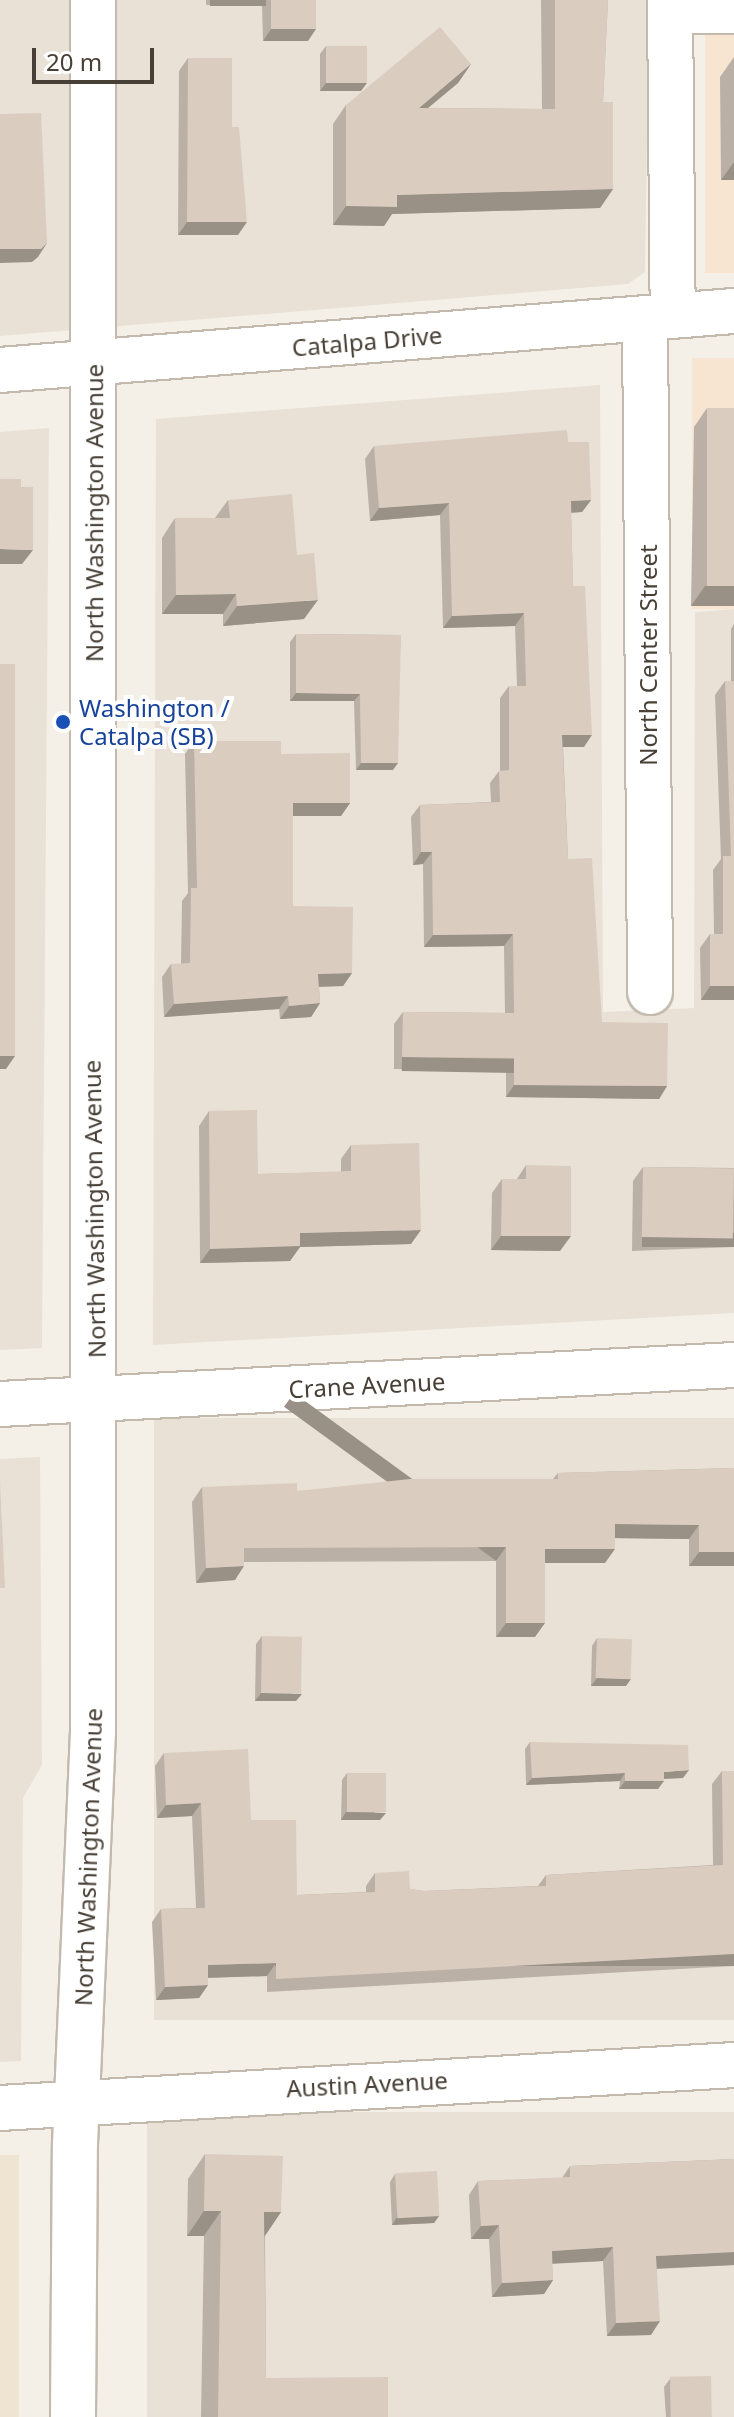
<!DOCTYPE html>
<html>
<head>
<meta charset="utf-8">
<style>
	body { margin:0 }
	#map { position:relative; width:734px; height:2417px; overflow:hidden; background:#f4f0e8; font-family:"Noto Sans",sans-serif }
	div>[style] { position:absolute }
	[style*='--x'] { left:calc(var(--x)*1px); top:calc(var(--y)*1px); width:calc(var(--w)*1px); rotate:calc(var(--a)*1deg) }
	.residential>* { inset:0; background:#e9e1d6; transform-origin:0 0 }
	.commercial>* { inset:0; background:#f7e5d2; transform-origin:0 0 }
	.education>* { inset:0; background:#eee4d1; transform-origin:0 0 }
	.roads { filter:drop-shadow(2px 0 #c3baad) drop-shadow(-2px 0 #c3baad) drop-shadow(0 2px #c3baad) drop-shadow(0 -2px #c3baad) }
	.minor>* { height:44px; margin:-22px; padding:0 22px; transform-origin:22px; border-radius:22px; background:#fff }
	.wall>* { inset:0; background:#bbb0a5 }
	.shaded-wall>* { inset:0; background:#999086; transform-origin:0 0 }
	.building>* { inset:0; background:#dacdc0; transform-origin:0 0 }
	.dots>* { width:22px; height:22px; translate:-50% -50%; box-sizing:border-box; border:4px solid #fff; border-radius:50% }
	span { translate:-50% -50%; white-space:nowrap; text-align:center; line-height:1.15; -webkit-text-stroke:8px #fff; paint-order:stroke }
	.street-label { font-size:24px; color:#484036 }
	.transit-label { font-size:24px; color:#164399 }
	.left { translate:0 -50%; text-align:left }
	.scale { position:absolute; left:32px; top:48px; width:122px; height:36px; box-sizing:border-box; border:4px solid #484036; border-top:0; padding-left:10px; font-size:24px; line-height:28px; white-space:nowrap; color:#484036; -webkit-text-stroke:6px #fff; paint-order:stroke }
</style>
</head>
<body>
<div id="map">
	<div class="residential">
		<i style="clip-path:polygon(0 0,649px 0,645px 272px,628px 284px,0 336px)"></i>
		<i style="clip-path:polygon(600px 385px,603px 1012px,694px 1008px,695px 612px,734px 609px,734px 1313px,153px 1345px,156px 419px)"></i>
		<i style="clip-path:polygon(49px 428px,42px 1348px,0 1350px,0 432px)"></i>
		<i style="left:734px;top:1418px;width:602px;height:580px;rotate:90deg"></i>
		<i style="clip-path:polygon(40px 1457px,42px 1765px,23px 1798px,21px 2061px,0 2062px,0 1459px)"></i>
		<i style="left:734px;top:2112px;width:305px;height:587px;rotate:90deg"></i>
	</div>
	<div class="commercial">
		<i style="left:705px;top:0;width:29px;height:273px"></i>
		<i style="left:734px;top:358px;width:251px;height:42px;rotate:90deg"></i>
	</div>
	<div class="education">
		<i style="left:19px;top:2155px;width:262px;height:19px;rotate:90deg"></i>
	</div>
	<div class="roads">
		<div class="minor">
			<i style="--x:670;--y:0;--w:316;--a:89.5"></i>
			<i style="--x:670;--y:11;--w:64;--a:0"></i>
			<i style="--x:645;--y:318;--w:674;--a:89.57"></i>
			<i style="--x:0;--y:370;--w:736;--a:-4.6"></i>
			<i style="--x:0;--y:1404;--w:735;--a:-3.04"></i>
			<i style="--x:0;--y:2108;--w:735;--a:-3.35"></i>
			<i style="--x:73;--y:2417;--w:273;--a:-89.6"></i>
			<i style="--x:75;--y:2144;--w:412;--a:-87.5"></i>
			<i style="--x:93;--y:1732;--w:1732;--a:-90"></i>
		</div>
	</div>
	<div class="wall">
		<i style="clip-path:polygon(206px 0,316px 0,308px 41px,263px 41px,262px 5px,206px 5px)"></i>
		<i style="clip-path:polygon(541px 0,608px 0,603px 102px,613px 189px,600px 208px,392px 214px,384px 226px,333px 225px,333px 124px,346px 105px,471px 64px,458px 83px,428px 108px,542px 109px)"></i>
		<i style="clip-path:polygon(326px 46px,361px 91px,320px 91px,320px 54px)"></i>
		<i style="clip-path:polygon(734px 57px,734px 180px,721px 180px,720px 77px)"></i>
		<i style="clip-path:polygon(188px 58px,232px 127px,238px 235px,178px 235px,179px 71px)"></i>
		<i style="clip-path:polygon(707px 408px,734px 408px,734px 606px,691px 606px,694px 427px)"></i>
		<i style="clip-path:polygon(568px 442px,591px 500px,582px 512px,571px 513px,573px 586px,584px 747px,563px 747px,568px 859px,602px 1022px,667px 1086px,659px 1099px,506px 1097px,506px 1070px,394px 1069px,394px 1024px,403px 1012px,505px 1013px,504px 946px,424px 947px,423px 864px,413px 865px,411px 817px,420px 805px,491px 802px,490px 783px,499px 771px,500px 771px,500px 698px,509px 686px,517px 686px,515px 626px,443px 628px,440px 515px,370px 521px,365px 459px,374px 446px)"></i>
		<i style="clip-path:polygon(228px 500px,297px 555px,304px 619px,223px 626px,223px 614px,162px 614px,162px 538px,175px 518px,215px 518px)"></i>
		<i style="clip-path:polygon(734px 624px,734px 1000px,701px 1000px,700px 948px,710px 934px,714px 934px,713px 870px,721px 859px,715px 695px,725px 681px,731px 681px,731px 629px)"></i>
		<i style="clip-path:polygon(296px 634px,401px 635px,393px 770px,356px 770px,354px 701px,290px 701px,290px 642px)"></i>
		<i style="clip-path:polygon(194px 741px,281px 754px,350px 803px,341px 816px,293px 816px,293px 906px,352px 973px,343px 986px,319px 987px,320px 1003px,311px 1017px,280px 1019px,279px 1009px,164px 1017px,162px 977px,171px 964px,181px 964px,182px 901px,188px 893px,185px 754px)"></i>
		<i style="clip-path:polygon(209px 1111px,258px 1174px,341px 1172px,341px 1159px,351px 1145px,411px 1244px,300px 1247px,290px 1261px,200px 1263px,199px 1126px)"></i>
		<i style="clip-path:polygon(526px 1165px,560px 1251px,491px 1250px,492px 1193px,502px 1179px,517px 1179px)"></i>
		<i style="clip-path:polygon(643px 1167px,734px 1168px,734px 1247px,632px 1251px,633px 1181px)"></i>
		<i style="clip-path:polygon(734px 1468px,734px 1566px,689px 1566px,689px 1539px,615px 1538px,605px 1563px,545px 1563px,535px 1637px,496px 1637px,496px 1561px,244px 1562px,235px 1580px,196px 1583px,192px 1502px,202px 1487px,297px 1491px,553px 1479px,558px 1473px)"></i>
		<i style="clip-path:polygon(262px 1636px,296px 1701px,255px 1701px,256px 1644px)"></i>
		<i style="clip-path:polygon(597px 1638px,626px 1686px,591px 1686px,592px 1646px)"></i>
		<i style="clip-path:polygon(530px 1742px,683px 1778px,664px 1779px,658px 1789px,619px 1789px,620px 1781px,526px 1785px,525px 1749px)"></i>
		<i style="clip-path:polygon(164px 1753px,251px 1820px,297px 1895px,366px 1892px,366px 1886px,375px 1873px,410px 1889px,424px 1891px,538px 1886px,546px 1875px,713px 1865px,712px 1784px,722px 1771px,734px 1966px,267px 1992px,267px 1976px,208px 1978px,208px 1985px,199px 1998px,156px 2000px,152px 1922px,161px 1909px,196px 1908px,192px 1816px,157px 1818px,155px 1766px)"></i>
		<i style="clip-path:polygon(347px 1773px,380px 1820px,341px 1820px,342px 1780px)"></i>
		<i style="clip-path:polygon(205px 2154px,281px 2212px,265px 2236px,266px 2378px,388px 2417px,201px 2417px,204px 2236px,187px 2236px,188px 2179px)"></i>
		<i style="clip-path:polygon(734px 2159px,734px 2265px,657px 2269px,651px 2335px,607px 2336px,603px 2261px,552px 2264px,553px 2280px,544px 2294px,492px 2297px,489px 2239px,471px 2239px,469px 2195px,478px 2181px,562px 2178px,570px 2166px)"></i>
		<i style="clip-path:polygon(395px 2174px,439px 2216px,434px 2223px,392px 2225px,390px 2182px)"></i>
		<i style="clip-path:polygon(670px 2379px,712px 2417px,666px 2417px,664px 2387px)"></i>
	</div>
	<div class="shaded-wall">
		<i style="left:210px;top:0;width:56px;height:6px"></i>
		<i style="clip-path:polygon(271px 29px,316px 29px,308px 41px,263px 41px)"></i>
		<i style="clip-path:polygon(471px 64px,458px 83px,405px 127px,419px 108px)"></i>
		<i style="clip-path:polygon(326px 83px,367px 83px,361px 91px,320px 91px)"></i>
		<i style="clip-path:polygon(734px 162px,734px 180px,721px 180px)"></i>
		<i style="clip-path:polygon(613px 189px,600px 208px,392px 214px,384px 226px,333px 225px,346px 206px,397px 195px)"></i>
		<i style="clip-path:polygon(187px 222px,247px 222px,238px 235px,178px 235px)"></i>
		<i style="clip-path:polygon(47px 243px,38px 257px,32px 262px,0 263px,0 249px)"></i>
		<i style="clip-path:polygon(591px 500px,582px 512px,562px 513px,571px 501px)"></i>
		<i style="clip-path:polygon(449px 503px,440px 515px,370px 521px,379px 508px)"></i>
		<i style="clip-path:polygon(0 549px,33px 550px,22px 564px,0 564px)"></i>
		<i style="clip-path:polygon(705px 586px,734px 586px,734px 606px,691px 606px)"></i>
		<i style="clip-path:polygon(236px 594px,223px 614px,162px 614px,176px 595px)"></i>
		<i style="clip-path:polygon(318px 600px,304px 619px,223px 626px,237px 606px)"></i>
		<i style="clip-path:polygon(524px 613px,515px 626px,443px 628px,452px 616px)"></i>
		<i style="clip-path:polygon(296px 693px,360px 694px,354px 701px,290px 701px)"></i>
		<i style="clip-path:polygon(562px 735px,592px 735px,584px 747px,554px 747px)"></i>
		<i style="clip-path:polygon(361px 763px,398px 763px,393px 770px,356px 770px)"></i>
		<i style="clip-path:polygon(293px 803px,350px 803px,341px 816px,284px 816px)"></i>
		<i style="clip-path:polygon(421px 852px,432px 852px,423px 864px,413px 865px)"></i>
		<i style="clip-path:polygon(513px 934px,504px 946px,424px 947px,433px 935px)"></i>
		<i style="clip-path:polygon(352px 973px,343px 986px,309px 987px,318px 974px)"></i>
		<i style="clip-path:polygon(710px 986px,734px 986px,734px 1000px,701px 1000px)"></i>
		<i style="clip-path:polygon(288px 996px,279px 1009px,164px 1017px,174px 1004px)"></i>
		<i style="clip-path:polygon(320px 1003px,311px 1017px,280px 1019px,289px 1006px)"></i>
		<i style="clip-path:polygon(0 1056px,15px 1056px,6px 1069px,0 1069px)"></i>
		<i style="left:402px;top:1057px;width:112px;height:14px;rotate:1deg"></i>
		<i style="clip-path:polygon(514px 1085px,667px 1086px,659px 1099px,506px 1097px)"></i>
		<i style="clip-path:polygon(421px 1230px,411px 1244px,300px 1247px,290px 1261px,200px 1263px,210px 1249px,300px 1233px)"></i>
		<i style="left:734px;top:1233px;width:14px;height:92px;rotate:90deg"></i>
		<i style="clip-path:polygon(501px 1236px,571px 1236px,560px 1251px,491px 1250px)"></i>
		<i style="clip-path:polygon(615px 1524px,699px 1525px,689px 1539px,605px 1538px)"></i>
		<i style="left:506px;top:1547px;width:17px;height:262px;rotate:126deg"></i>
		<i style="clip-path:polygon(545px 1549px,615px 1549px,605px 1563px,536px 1563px)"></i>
		<i style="clip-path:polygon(699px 1552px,734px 1552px,734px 1566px,689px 1566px)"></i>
		<i style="clip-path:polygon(244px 1566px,235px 1580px,196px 1583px,206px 1568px)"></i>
		<i style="clip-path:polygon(506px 1623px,545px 1623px,535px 1637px,496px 1637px)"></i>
		<i style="clip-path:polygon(597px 1678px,631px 1679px,626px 1686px,591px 1686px)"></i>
		<i style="clip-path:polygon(261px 1693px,302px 1694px,296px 1701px,255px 1701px)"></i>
		<i style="clip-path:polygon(689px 1770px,683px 1778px,658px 1779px,664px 1772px)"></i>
		<i style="clip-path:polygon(625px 1773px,620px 1781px,526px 1785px,532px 1778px)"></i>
		<i style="clip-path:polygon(625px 1781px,664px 1781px,658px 1789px,619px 1789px)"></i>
		<i style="clip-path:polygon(201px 1803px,192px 1816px,157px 1818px,166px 1805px)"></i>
		<i style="clip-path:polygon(346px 1812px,386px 1813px,380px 1820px,341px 1820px)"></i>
		<i style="left:734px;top:1954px;width:12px;height:459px;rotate:90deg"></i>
		<i style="clip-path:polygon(276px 1963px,267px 1976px,199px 1978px,208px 1965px)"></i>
		<i style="clip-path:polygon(208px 1985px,199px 1998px,156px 2000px,165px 1987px)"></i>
		<i style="clip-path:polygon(204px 2211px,221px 2211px,204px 2236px,187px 2236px)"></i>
		<i style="clip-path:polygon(264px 2212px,281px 2212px,264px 2237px)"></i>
		<i style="clip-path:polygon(439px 2216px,434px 2223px,392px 2225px,397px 2217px)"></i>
		<i style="clip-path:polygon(499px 2225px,489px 2239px,471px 2239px,481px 2226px)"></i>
		<i style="clip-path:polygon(613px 2247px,603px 2261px,542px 2264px,552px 2251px)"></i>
		<i style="clip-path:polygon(734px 2252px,734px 2265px,647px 2269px,656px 2256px)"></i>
		<i style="clip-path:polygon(553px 2280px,544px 2294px,492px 2297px,502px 2283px)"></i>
		<i style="clip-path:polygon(660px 2321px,651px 2335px,607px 2336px,616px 2323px)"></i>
	</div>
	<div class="building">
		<i style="left:271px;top:0;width:45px;height:29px"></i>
		<i style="clip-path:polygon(555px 0,608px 0,603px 102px,613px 102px,613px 189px,397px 195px,397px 207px,346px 206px,346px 105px,440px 27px,471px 64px,419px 108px,555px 109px)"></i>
		<i style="left:326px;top:46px;width:41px;height:37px"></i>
		<i style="clip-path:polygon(188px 58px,232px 58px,232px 127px,239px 127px,247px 222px,187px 222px)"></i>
		<i style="clip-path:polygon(41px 113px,47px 243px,41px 249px,0 249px,0 114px)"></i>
		<i style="left:707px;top:408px;width:27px;height:178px"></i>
		<i style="clip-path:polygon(567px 430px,568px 442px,589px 442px,591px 500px,571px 501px,573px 586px,585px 586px,592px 735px,562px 735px,568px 859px,592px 858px,602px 1022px,668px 1023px,667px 1086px,514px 1085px,514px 1058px,402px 1057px,403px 1012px,514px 1013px,513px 934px,433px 935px,432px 852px,421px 852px,420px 805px,500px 802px,499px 771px,509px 770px,509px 686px,526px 686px,524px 613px,452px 616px,449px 503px,379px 508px,374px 446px)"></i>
		<i style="clip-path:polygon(0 479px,21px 479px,21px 487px,33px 487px,33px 550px,0 549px)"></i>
		<i style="clip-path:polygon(292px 494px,297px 555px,314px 553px,318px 600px,237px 606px,236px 594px,176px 595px,175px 518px,230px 518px,228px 500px)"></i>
		<i style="clip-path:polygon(296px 634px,401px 635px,398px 763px,361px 763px,360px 694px,296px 693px)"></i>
		<i style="left:0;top:664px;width:15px;height:392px"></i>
		<i style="clip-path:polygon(725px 681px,734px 681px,734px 986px,710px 986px,710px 934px,723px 934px,723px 856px,731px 856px)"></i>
		<i style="clip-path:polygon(194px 741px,281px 741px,281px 754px,350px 753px,350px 803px,293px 803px,293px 906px,353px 907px,352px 973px,318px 974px,320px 1003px,289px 1006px,288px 996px,174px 1004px,171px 964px,190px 963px,191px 888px,197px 888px)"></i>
		<i style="clip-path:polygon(257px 1110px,258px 1174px,351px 1171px,351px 1145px,419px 1143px,421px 1230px,300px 1233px,300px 1246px,210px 1249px,209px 1111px)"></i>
		<i style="clip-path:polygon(526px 1165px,571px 1166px,571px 1236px,501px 1236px,502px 1179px,526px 1179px)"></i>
		<i style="left:643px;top:1167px;width:91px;height:70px;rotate:1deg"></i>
		<i style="clip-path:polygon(734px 1468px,734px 1552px,699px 1552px,699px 1525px,615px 1524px,615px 1549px,545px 1549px,545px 1623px,506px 1623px,506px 1547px,244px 1548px,244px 1566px,206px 1568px,202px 1487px,297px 1483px,297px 1491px,410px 1479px,558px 1479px,558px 1473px)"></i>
		<i style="clip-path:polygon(0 1481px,5px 1588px,0 1588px)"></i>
		<i style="left:262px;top:1636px;width:40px;height:57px;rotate:1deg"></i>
		<i style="left:597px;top:1638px;width:35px;height:40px;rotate:2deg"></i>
		<i style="clip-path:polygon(530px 1742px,688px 1745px,689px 1770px,664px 1772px,664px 1781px,625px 1781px,625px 1773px,532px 1778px)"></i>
		<i style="clip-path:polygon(248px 1749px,251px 1820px,296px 1820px,297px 1895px,375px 1892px,375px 1873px,409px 1871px,410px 1889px,424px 1891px,546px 1886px,546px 1875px,723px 1865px,722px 1771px,734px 1771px,734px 1954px,276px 1979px,276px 1963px,208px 1965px,208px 1985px,165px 1987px,161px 1909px,205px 1908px,201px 1803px,166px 1805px,164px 1753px)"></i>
		<i style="left:347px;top:1773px;width:39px;height:39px"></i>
		<i style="clip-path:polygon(205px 2154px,283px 2156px,281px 2212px,264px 2212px,266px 2378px,388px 2377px,388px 2417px,218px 2417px,221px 2211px,204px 2211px)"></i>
		<i style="clip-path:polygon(734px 2159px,734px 2252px,656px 2256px,660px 2321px,616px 2323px,613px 2247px,552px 2251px,553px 2280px,502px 2283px,499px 2225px,481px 2226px,478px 2181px,570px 2177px,570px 2166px)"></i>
		<i style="left:437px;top:2171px;width:45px;height:42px;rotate:87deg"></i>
		<i style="left:711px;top:2376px;width:41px;height:41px;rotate:89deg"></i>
	</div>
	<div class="dots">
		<i style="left:63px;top:722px;background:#1a4fb4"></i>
	</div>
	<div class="street-label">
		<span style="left:367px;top:341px;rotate:-5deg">Catalpa Drive</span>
		<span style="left:94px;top:513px;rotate:-90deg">North Washington Avenue</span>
		<span style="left:648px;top:655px;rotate:-90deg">North Center Street</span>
		<span style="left:94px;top:1209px;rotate:-91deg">North Washington Avenue</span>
		<span style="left:367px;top:1385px;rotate:-3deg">Crane Avenue</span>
		<span style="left:88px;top:1857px;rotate:-88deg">North Washington Avenue</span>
		<span style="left:367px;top:2084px;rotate:-3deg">Austin Avenue</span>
	</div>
	<div class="transit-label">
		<span class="left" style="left:79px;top:722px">Washington /<br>Catalpa (SB)</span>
	</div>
	<div class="scale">20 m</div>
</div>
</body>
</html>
